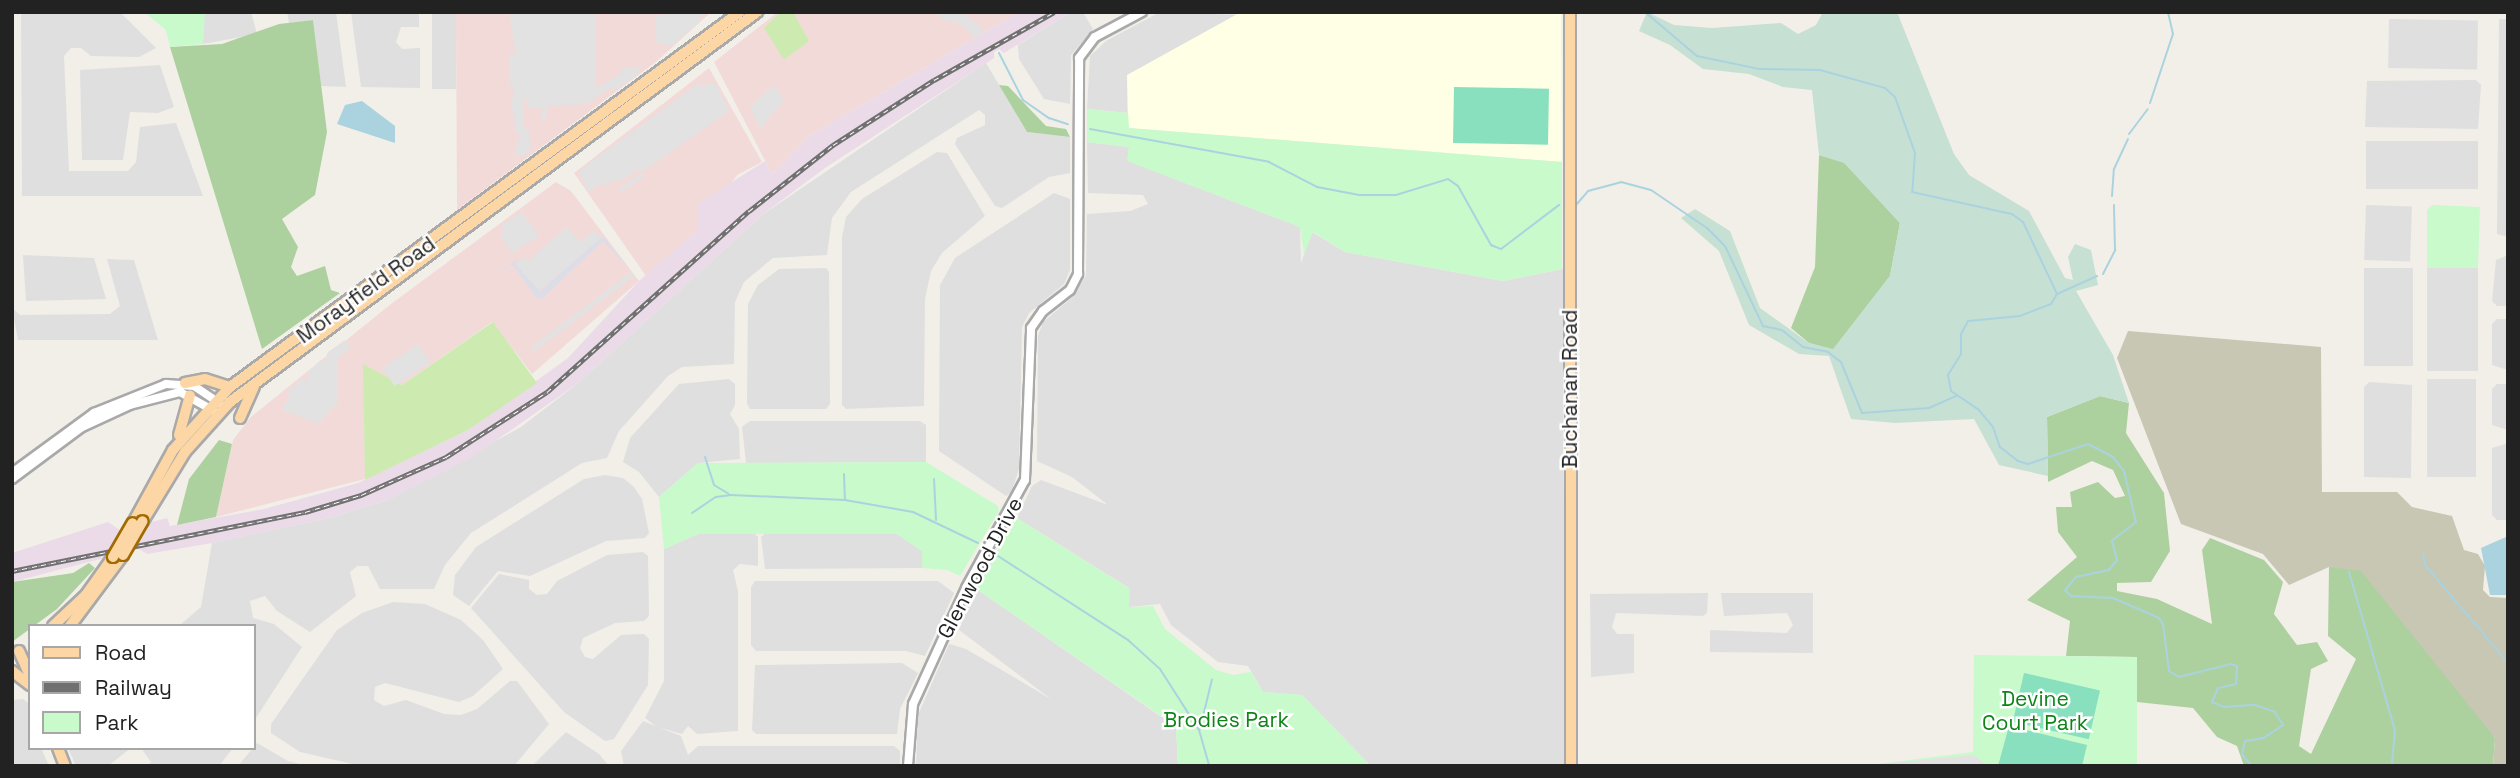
<!DOCTYPE html>
<html>
<head>
<meta charset="utf-8">
<style>
	body { margin:0 }
	#map { position:relative; width:2520px; height:778px; overflow:hidden; background:#f2efe9; font-family:"Space Grotesk",sans-serif }
	div>[style] { position:absolute }
	[style*='--x'] { left:calc(var(--x)*1px); top:calc(var(--y)*1px); width:calc(var(--w)*1px); rotate:calc(var(--a)*1deg) }
	.residential>* { inset:0; background:#e0dfdf; transform-origin:0 0 }
	.commercial>* { inset:0; background:#f2dad9 }
	.industrial>* { inset:0; background:#ebdbe8 }
	.education>* { inset:0; background:#ffffe5 }
	.construction>* { inset:0; background:#c7c7b4 }
	.grass>* { inset:0; background:#cdebb0 }
	.forest>* { inset:0; background:#add19e }
	.wetland>* { inset:0; background:#c6e0d4 }
	.park>* { inset:0; background:#c8facc }
	.pitch>* { inset:0; background:#88e0be; transform-origin:0 0 }
	.parking>* { inset:0; background:#e2e2e2; transform-origin:0 0 }
	.plaza>* { inset:0; background:#dddde8 }
	.water>* { inset:0; background:#aad3df }
	.stream>* { height:2px; margin:-1px; padding:0 1px; transform-origin:1px; border-radius:1px; background:#aad3df }
	.roads { filter:drop-shadow(2px 0 #a9a9a9) drop-shadow(-2px 0 #a9a9a9) drop-shadow(0 2px #a9a9a9) drop-shadow(0 -2px #a9a9a9) }
	.minor>* { height:8px; margin:-4px; padding:0 4px; transform-origin:4px; border-radius:4px; background:#fff }
	.major>* { height:10px; margin:-5px; padding:0 5px; transform-origin:5px; border-radius:5px; background:#fcd6a4 }
	.rail>* { height:4.5px; margin-top:-2.25px; transform-origin:0; background:repeating-linear-gradient(90deg,#fff 0 5px,#707070 0 10px); box-sizing:border-box; border-block:2px solid #707070 }
	.bridges { filter:drop-shadow(2px 0 #a06b00) drop-shadow(-2px 0 #a06b00) drop-shadow(0 2px #a06b00) drop-shadow(0 -2px #a06b00) }
	.major-bridge>* { height:10px; margin:-5px; padding:0 5px; transform-origin:5px; border-radius:5px; background:#fcd6a4 }
	span { translate:-50% -50%; white-space:nowrap; text-align:center; line-height:1.15; -webkit-text-stroke:5px #fff; paint-order:stroke }
	.street-label { font-size:21px; color:#222 }
	.park-label { font-size:21px; color:#0c8416 }
	.frame { position:absolute; inset:0; border:14px solid #222; pointer-events:none }
	.legend { position:absolute; left:28px; top:624px; width:228px; height:126px; box-sizing:border-box; background:#fff; border:2px solid #a7a7a7; margin:0; padding:9px 12px; list-style:none; font-size:21px; color:#222 }
	.legend li { display:flex; align-items:center; gap:14px; height:35px }
	.legend b { width:35px; border:2px solid #a7a7a7 }
</style>
</head>
<body>
<div id="map">
	<div class="residential">
		<i style="clip-path:polygon(21px 12px,120px 12px,156px 48px,139px 57px,91px 56px,81px 48px,71px 48px,64px 56px,69px 171px,128px 171px,136px 162px,140px 127px,176px 123px,203px 196px,22px 196px)"></i>
		<i style="clip-path:polygon(251px 12px,257px 34px,203px 44px,204px 14px)"></i>
		<i style="clip-path:polygon(287px 12px,336px 12px,346px 87px,321px 86px,313px 20px,289px 23px)"></i>
		<i style="clip-path:polygon(351px 12px,419px 12px,419px 27px,401px 27px,396px 42px,402px 49px,420px 48px,420px 88px,361px 87px)"></i>
		<i style="left:432px;top:12px;width:24px;height:77px"></i>
		<i style="clip-path:polygon(1071px 12px,1083px 12px,1093px 29px,1071px 55px,1070px 104px,1044px 99px,1019px 59px,1018px 45px)"></i>
		<i style="clip-path:polygon(1160px 12px,1243px 15px,1128px 75px,1128px 113px,1087px 109px,1090px 56px,1106px 41px)"></i>
		<i style="left:2389px;top:19px;width:89px;height:49px;rotate:1deg"></i>
		<i style="clip-path:polygon(2499px 19px,2508px 19px,2508px 237px,2497px 234px)"></i>
		<i style="clip-path:polygon(986px 63px,1027px 132px,1070px 137px,1070px 173px,1049px 177px,1002px 208px,995px 206px,955px 144px,957px 138px,985px 125px,985px 115px,979px 110px,851px 192px,832px 218px,827px 255px,773px 258px,744px 282px,735px 302px,734px 364px,682px 367px,668px 376px,619px 431px,607px 458px,582px 463px,471px 533px,445px 565px,434px 589px,380px 589px,368px 566px,357px 566px,350px 572px,356px 596px,310px 632px,277px 611px,265px 596px,250px 601px,253px 618px,274px 624px,302px 647px,254px 721px,254px 626px,179px 626px,201px 607px,212px 543px,329px 518px,388px 500px,521px 427px,577px 384px,762px 215px)"></i>
		<i style="clip-path:polygon(160px 65px,174px 107px,158px 113px,130px 112px,123px 160px,82px 160px,80px 70px)"></i>
		<i style="clip-path:polygon(2476px 80px,2481px 85px,2478px 129px,2365px 127px,2367px 81px)"></i>
		<i style="left:2366px;top:141px;width:112px;height:48px"></i>
		<i style="clip-path:polygon(1087px 142px,1129px 147px,1128px 161px,1300px 227px,1301px 263px,1312px 232px,1345px 252px,1503px 281px,1563px 269px,1565px 766px,1371px 766px,1302px 695px,1263px 692px,1248px 666px,1218px 662px,1171px 625px,1160px 604px,1129px 607px,1129px 588px,1017px 518px,1032px 486px,1041px 480px,1108px 505px,1072px 477px,1037px 461px,1038px 336px,1043px 322px,1074px 296px,1086px 275px,1087px 214px,1130px 211px,1148px 204px,1143px 195px,1088px 193px)"></i>
		<i style="clip-path:polygon(937px 152px,947px 153px,985px 216px,942px 253px,931px 271px,925px 299px,924px 406px,846px 409px,842px 405px,842px 237px,846px 217px,862px 199px)"></i>
		<i style="clip-path:polygon(1054px 193px,1070px 199px,1070px 270px,1064px 284px,1029px 313px,1022px 327px,1019px 469px,1011px 493px,1006px 496px,939px 451px,940px 285px,955px 258px)"></i>
		<i style="left:2366px;top:205px;width:46px;height:55px;rotate:2deg"></i>
		<i style="clip-path:polygon(23px 255px,94px 258px,106px 299px,26px 301px)"></i>
		<i style="clip-path:polygon(2508px 255px,2508px 306px,2497px 306px,2492px 301px,2496px 260px)"></i>
		<i style="clip-path:polygon(107px 259px,134px 260px,158px 340px,18px 340px,12px 308px,20px 315px,110px 314px,120px 306px)"></i>
		<i style="left:2364px;top:268px;width:49px;height:98px"></i>
		<i style="left:2427px;top:268px;width:51px;height:103px"></i>
		<i style="clip-path:polygon(779px 269px,826px 268px,829px 272px,830px 404px,826px 409px,750px 409px,747px 404px,748px 304px,758px 285px)"></i>
		<i style="clip-path:polygon(2497px 319px,2508px 319px,2508px 370px,2492px 365px,2492px 324px)"></i>
		<i style="clip-path:polygon(729px 379px,735px 384px,735px 405px,730px 414px,739px 429px,740px 459px,698px 463px,659px 497px,639px 472px,623px 462px,630px 438px,679px 384px)"></i>
		<i style="left:2427px;top:379px;width:49px;height:98px"></i>
		<i style="clip-path:polygon(2369px 382px,2412px 385px,2411px 478px,2364px 477px,2364px 387px)"></i>
		<i style="clip-path:polygon(2497px 384px,2508px 384px,2508px 430px,2492px 425px,2492px 389px)"></i>
		<i style="clip-path:polygon(750px 421px,920px 421px,926px 425px,926px 462px,746px 463px,742px 427px)"></i>
		<i style="clip-path:polygon(2508px 443px,2508px 520px,2497px 520px,2492px 515px,2492px 448px)"></i>
		<i style="clip-path:polygon(605px 475px,623px 478px,634px 487px,642px 499px,649px 533px,645px 538px,606px 541px,530px 576px,498px 571px,469px 606px,453px 595px,455px 575px,476px 547px,584px 479px)"></i>
		<i style="clip-path:polygon(753px 532px,758px 537px,758px 566px,740px 564px,733px 570px,738px 591px,738px 731px,697px 734px,688px 726px,682px 734px,657px 727px,645px 718px,664px 681px,664px 549px,698px 534px)"></i>
		<i style="clip-path:polygon(766px 533px,897px 534px,922px 551px,922px 568px,765px 569px,761px 537px)"></i>
		<i style="clip-path:polygon(643px 552px,648px 556px,649px 616px,644px 621px,615px 623px,583px 638px,580px 648px,585px 657px,593px 659px,621px 635px,644px 634px,649px 639px,648px 685px,614px 739px,605px 741px,564px 712px,471px 608px,499px 574px,529px 580px,529px 589px,537px 595px,547px 594px,557px 581px,607px 555px)"></i>
		<i style="clip-path:polygon(755px 581px,938px 581px,954px 593px,925px 656px,906px 651px,756px 651px,751px 645px,751px 587px)"></i>
		<i style="clip-path:polygon(975px 588px,1176px 727px,1178px 766px,916px 766px,918px 715px,949px 644px,966px 649px,1051px 699px,959px 630px)"></i>
		<i style="clip-path:polygon(1708px 593px,1707px 613px,1703px 616px,1616px 613px,1612px 627px,1617px 634px,1634px 634px,1634px 673px,1591px 677px,1590px 594px)"></i>
		<i style="clip-path:polygon(1721px 593px,1813px 593px,1813px 653px,1710px 652px,1710px 630px,1787px 633px,1793px 625px,1787px 613px,1724px 616px)"></i>
		<i style="clip-path:polygon(393px 602px,425px 604px,461px 620px,483px 640px,503px 669px,473px 696px,459px 702px,385px 683px,375px 687px,374px 700px,384px 706px,406px 700px,444px 714px,461px 715px,477px 709px,510px 681px,517px 681px,549px 724px,514px 766px,357px 765px,300px 752px,271px 733px,271px 724px,337px 630px,362px 613px)"></i>
		<i style="clip-path:polygon(902px 663px,918px 673px,900px 709px,897px 734px,756px 734px,752px 730px,755px 665px)"></i>
		<i style="clip-path:polygon(23px 699px,30px 704px,30px 748px,41px 748px,49px 766px,12px 766px,12px 700px)"></i>
		<i style="clip-path:polygon(643px 721px,681px 736px,688px 755px,698px 746px,894px 746px,900px 751px,900px 766px,624px 766px,621px 751px)"></i>
		<i style="clip-path:polygon(566px 732px,599px 754px,609px 766px,532px 766px)"></i>
		<i style="clip-path:polygon(257px 743px,288px 761px,308px 766px,238px 766px)"></i>
		<i style="clip-path:polygon(68px 748px,131px 748px,108px 766px,76px 766px)"></i>
		<i style="clip-path:polygon(141px 748px,233px 748px,219px 766px,147px 766px,151px 762px)"></i>
	</div>
	<div class="commercial">
		<i style="clip-path:polygon(456px 12px,711px 12px,656px 62px,457px 210px)"></i>
		<i style="clip-path:polygon(778px 12px,1019px 12px,809px 136px,772px 174px,714px 62px)"></i>
		<i style="clip-path:polygon(709px 68px,762px 162px,737px 175px,698px 230px,646px 276px,574px 173px)"></i>
		<i style="clip-path:polygon(556px 182px,571px 191px,639px 281px,532px 374px,492px 322px,402px 385px,364px 365px,365px 479px,216px 517px,233px 440px,251px 417px,391px 304px)"></i>
	</div>
	<div class="industrial">
		<i style="clip-path:polygon(1019px 12px,1071px 12px,1004px 53px,999px 49px,994px 52px,994px 58px,825px 168px,762px 215px,577px 384px,471px 458px,388px 500px,329px 518px,212px 543px,147px 554px,139px 549px,12px 582px,12px 553px,108px 522px,120px 530px,167px 518px,170px 526px,264px 509px,358px 483px,468px 430px,568px 358px,639px 281px,698px 230px,697px 204px,765px 161px,772px 174px,809px 136px)"></i>
	</div>
	<div class="education">
		<i style="clip-path:polygon(1241px 12px,1561px 12px,1562px 162px,1128px 128px,1127px 75px)"></i>
	</div>
	<div class="construction">
		<i style="clip-path:polygon(2128px 331px,2321px 347px,2322px 492px,2397px 492px,2412px 507px,2452px 516px,2464px 550px,2478px 554px,2485px 566px,2483px 590px,2490px 597px,2508px 598px,2508px 766px,2493px 766px,2495px 738px,2329px 567px,2289px 585px,2263px 554px,2181px 524px,2117px 358px)"></i>
	</div>
	<div class="grass">
		<i style="clip-path:polygon(781px 12px,793px 12px,809px 41px,784px 60px,764px 28px)"></i>
		<i style="clip-path:polygon(493px 322px,537px 383px,468px 430px,365px 480px,363px 364px,402px 385px)"></i>
	</div>
	<div class="forest">
		<i style="clip-path:polygon(313px 20px,327px 132px,315px 195px,282px 219px,298px 247px,291px 267px,297px 276px,325px 266px,331px 290px,340px 293px,262px 349px,170px 47px,222px 44px,279px 24px)"></i>
		<i style="clip-path:polygon(999px 85px,1008px 86px,1046px 126px,1066px 129px,1070px 137px,1027px 132px)"></i>
		<i style="clip-path:polygon(1819px 155px,1844px 162px,1900px 223px,1890px 276px,1833px 350px,1809px 343px,1791px 328px,1815px 267px)"></i>
		<i style="clip-path:polygon(2100px 396px,2129px 403px,2126px 433px,2164px 493px,2170px 551px,2151px 582px,2117px 583px,2117px 591px,2157px 599px,2212px 624px,2202px 550px,2210px 538px,2264px 560px,2283px 582px,2274px 614px,2297px 645px,2317px 642px,2328px 661px,2311px 669px,2299px 746px,2311px 754px,2356px 659px,2328px 636px,2329px 567px,2361px 571px,2495px 738px,2493px 766px,2244px 766px,2237px 746px,2217px 737px,2193px 708px,2137px 702px,2137px 657px,2066px 656px,2070px 621px,2027px 600px,2077px 557px,2058px 532px,2056px 507px,2072px 507px,2070px 492px,2098px 482px,2115px 498px,2125px 496px,2113px 470px,2092px 461px,2048px 482px,2047px 417px)"></i>
		<i style="clip-path:polygon(219px 440px,232px 444px,216px 517px,177px 525px,189px 479px)"></i>
		<i style="clip-path:polygon(89px 563px,95px 568px,57px 609px,12px 642px,12px 582px,73px 573px)"></i>
	</div>
	<div class="wetland">
		<i style="clip-path:polygon(1647px 12px,1674px 25px,1712px 28px,1781px 23px,1798px 34px,1816px 25px,1823px 12px,1897px 12px,1954px 154px,1969px 175px,2029px 211px,2065px 278px,2073px 280px,2068px 257px,2075px 244px,2091px 250px,2098px 285px,2076px 291px,2113px 355px,2129px 403px,2100px 396px,2047px 417px,2048px 476px,1999px 465px,1974px 419px,1895px 423px,1851px 419px,1829px 356px,1799px 354px,1749px 325px,1719px 251px,1681px 218px,1695px 209px,1730px 231px,1760px 308px,1809px 343px,1833px 349px,1890px 276px,1900px 223px,1844px 163px,1819px 155px,1812px 90px,1783px 87px,1749px 74px,1703px 69px,1670px 45px,1639px 31px)"></i>
	</div>
	<div class="park">
		<i style="clip-path:polygon(144px 12px,205px 12px,203px 44px,170px 47px,166px 30px)"></i>
		<i style="clip-path:polygon(1087px 109px,1128px 113px,1129px 128px,1562px 162px,1562px 269px,1503px 281px,1345px 252px,1313px 232px,1304px 255px,1300px 227px,1127px 161px,1129px 147px,1087px 142px)"></i>
		<i style="clip-path:polygon(2432px 205px,2480px 207px,2478px 268px,2427px 268px,2427px 210px)"></i>
		<i style="clip-path:polygon(926px 462px,998px 506px,999px 511px,960px 576px,947px 570px,922px 568px,922px 551px,897px 534px,698px 534px,664px 549px,659px 497px,698px 463px)"></i>
		<i style="clip-path:polygon(1017px 518px,1130px 589px,1129px 607px,1153px 606px,1165px 629px,1216px 670px,1233px 675px,1251px 672px,1263px 692px,1302px 695px,1371px 766px,1178px 766px,1176px 726px,975px 588px)"></i>
		<i style="clip-path:polygon(1974px 655px,2137px 657px,2137px 766px,1862px 766px,1973px 752px)"></i>
	</div>
	<div class="pitch">
		<i style="left:1454px;top:87px;width:95px;height:56px;rotate:1deg"></i>
		<i style="left:2024px;top:673px;width:78px;height:50px;rotate:13deg"></i>
		<i style="clip-path:polygon(2009px 726px,2087px 745px,2082px 766px,1998px 766px)"></i>
	</div>
	<div class="parking">
		<i style="clip-path:polygon(514px 12px,595px 12px,596px 88px,622px 73px,622px 68px,641px 67px,637px 75px,614px 91px,611px 87px,586px 104px,547px 106px,546px 120px,542px 121px,542px 107px,529px 108px,524px 96px,524px 127px,529px 132px,529px 152px,525px 155px,515px 155px,520px 134px,515px 133px,515px 120px,510px 119px,515px 115px,511px 108px,514px 87px,510px 86px,510px 53px,515px 53px,510px 16px)"></i>
		<i style="clip-path:polygon(702px 12px,699px 23px,671px 46px,656px 42px,656px 15px)"></i>
		<i style="clip-path:polygon(934px 12px,961px 12px,984px 30px,975px 38px,963px 26px,950px 20px,948px 23px)"></i>
		<i style="clip-path:polygon(709px 82px,717px 86px,729px 111px,642px 172px,645px 176px,622px 192px,619px 189px,642px 172px,640px 168px,618px 182px,616px 179px,605px 186px,603px 183px,588px 192px,579px 171px,699px 83px,702px 87px)"></i>
		<i style="clip-path:polygon(774px 85px,784px 101px,760px 128px,750px 107px)"></i>
		<i style="clip-path:polygon(522px 212px,539px 236px,512px 253px,500px 235px,504px 232px,501px 226px)"></i>
		<i style="clip-path:polygon(567px 227px,580px 242px,594px 231px,601px 238px,539px 291px,535px 291px,516px 264px,525px 257px,528px 261px)"></i>
		<i style="left:631px;top:272px;width:5px;height:125px;rotate:53deg"></i>
		<i style="clip-path:polygon(345px 340px,350px 348px,338px 358px,338px 403px,318px 423px,282px 410px,290px 396px,287px 393px,293px 386px,296px 389px,295px 385px,301px 379px,304px 381px,310px 376px,307px 373px,313px 367px,317px 370px,315px 365px,321px 360px,324px 362px,328px 352px)"></i>
		<i style="left:418px;top:344px;width:22px;height:43px;rotate:56deg"></i>
		<i style="clip-path:polygon(1974px 755px,1987px 766px,1879px 766px,1879px 764px)"></i>
	</div>
	<div class="plaza">
		<i style="clip-path:polygon(603px 236px,627px 266px,603px 241px,542px 299px,536px 298px,512px 264px,480px 287px,517px 259px,516px 265px,540px 291px)"></i>
	</div>
	<div class="water">
		<i style="clip-path:polygon(362px 101px,395px 126px,395px 143px,337px 124px,345px 105px)"></i>
		<i style="clip-path:polygon(2508px 536px,2508px 595px,2490px 595px,2481px 548px)"></i>
	</div>
	<div class="stream">
		<i style="--x:1645;--y:12;--w:68;--a:40.2"></i>
		<i style="--x:1697;--y:56;--w:63;--a:11.8"></i>
		<i style="--x:1759;--y:69;--w:61;--a:0.9"></i>
		<i style="--x:1820;--y:70;--w:67;--a:15.5"></i>
		<i style="--x:1885;--y:88;--w:13;--a:42"></i>
		<i style="--x:1895;--y:97;--w:59;--a:70.3"></i>
		<i style="--x:1915;--y:153;--w:39;--a:94"></i>
		<i style="--x:1912;--y:192;--w:102;--a:12.4"></i>
		<i style="--x:2012;--y:214;--w:14;--a:36"></i>
		<i style="--x:2023;--y:222;--w:80;--a:64.7"></i>
		<i style="--x:2057;--y:294;--w:12;--a:121"></i>
		<i style="--x:2051;--y:304;--w:33;--a:159"></i>
		<i style="--x:2020;--y:316;--w:52;--a:174.5"></i>
		<i style="--x:1968;--y:321;--w:15;--a:118"></i>
		<i style="--x:1961;--y:334;--w:20;--a:90"></i>
		<i style="--x:1961;--y:354;--w:25;--a:122"></i>
		<i style="--x:1948;--y:375;--w:16;--a:79"></i>
		<i style="--x:1951;--y:391;--w:32;--a:34"></i>
		<i style="--x:1978;--y:409;--w:23;--a:50"></i>
		<i style="--x:1993;--y:427;--w:21;--a:71"></i>
		<i style="--x:2000;--y:447;--w:23;--a:38"></i>
		<i style="--x:2018;--y:461;--w:10;--a:17"></i>
		<i style="--x:2028;--y:464;--w:63;--a:-18.4"></i>
		<i style="--x:2088;--y:444;--w:27;--a:27"></i>
		<i style="--x:2112;--y:456;--w:19;--a:51"></i>
		<i style="--x:2124;--y:471;--w:52;--a:76.8"></i>
		<i style="--x:2136;--y:522;--w:31;--a:142"></i>
		<i style="--x:2112;--y:541;--w:20;--a:75"></i>
		<i style="--x:2117;--y:560;--w:13;--a:129"></i>
		<i style="--x:2109;--y:570;--w:34;--a:168"></i>
		<i style="--x:2076;--y:577;--w:17;--a:130"></i>
		<i style="--x:2065;--y:590;--w:8;--a:45"></i>
		<i style="--x:2071;--y:596;--w:42;--a:2.7"></i>
		<i style="--x:2113;--y:598;--w:50;--a:23.5"></i>
		<i style="--x:2159;--y:618;--w:7;--a:56"></i>
		<i style="--x:2163;--y:624;--w:47;--a:82.7"></i>
		<i style="--x:2169;--y:671;--w:12;--a:31"></i>
		<i style="--x:2179;--y:677;--w:54;--a:-14"></i>
		<i style="--x:2231;--y:664;--w:6;--a:18"></i>
		<i style="--x:2237;--y:666;--w:18;--a:93"></i>
		<i style="--x:2236;--y:684;--w:18;--a:167"></i>
		<i style="--x:2218;--y:688;--w:15;--a:113"></i>
		<i style="--x:2212;--y:702;--w:13;--a:23"></i>
		<i style="--x:2224;--y:707;--w:31;--a:-4"></i>
		<i style="--x:2255;--y:705;--w:21;--a:19"></i>
		<i style="--x:2275;--y:712;--w:15;--a:58"></i>
		<i style="--x:2283;--y:725;--w:23;--a:146"></i>
		<i style="--x:2264;--y:738;--w:19;--a:171"></i>
		<i style="--x:2245;--y:741;--w:14;--a:102"></i>
		<i style="--x:2242;--y:755;--w:15;--a:48"></i>
		<i style="--x:999;--y:53;--w:53;--a:62.9"></i>
		<i style="--x:1023;--y:100;--w:32;--a:35"></i>
		<i style="--x:1049;--y:118;--w:20;--a:18"></i>
		<i style="--x:2150;--y:103;--w:73;--a:-71.6"></i>
		<i style="--x:2173;--y:34;--w:23;--a:-103"></i>
		<i style="--x:1090;--y:129;--w:182;--a:10.4"></i>
		<i style="--x:1269;--y:162;--w:54;--a:27.5"></i>
		<i style="--x:1317;--y:187;--w:43;--a:10.8"></i>
		<i style="--x:1359;--y:195;--w:37;--a:0"></i>
		<i style="--x:1396;--y:195;--w:54;--a:-17.1"></i>
		<i style="--x:1448;--y:179;--w:12;--a:35"></i>
		<i style="--x:1458;--y:186;--w:68;--a:60.8"></i>
		<i style="--x:1491;--y:245;--w:11;--a:22"></i>
		<i style="--x:1501;--y:249;--w:73;--a:-37.2"></i>
		<i style="--x:2129;--y:134;--w:31;--a:-53"></i>
		<i style="--x:2112;--y:196;--w:27;--a:-86"></i>
		<i style="--x:2114;--y:169;--w:33;--a:-65"></i>
		<i style="--x:1576;--y:205;--w:18;--a:-49"></i>
		<i style="--x:1588;--y:191;--w:34;--a:-15"></i>
		<i style="--x:1621;--y:182;--w:31;--a:15"></i>
		<i style="--x:1651;--y:190;--w:68;--a:34.2"></i>
		<i style="--x:1707;--y:228;--w:25;--a:45"></i>
		<i style="--x:1725;--y:246;--w:89;--a:64.6"></i>
		<i style="--x:1763;--y:326;--w:19;--a:12"></i>
		<i style="--x:1782;--y:330;--w:27;--a:39"></i>
		<i style="--x:1803;--y:347;--w:25;--a:11"></i>
		<i style="--x:1828;--y:352;--w:16;--a:38"></i>
		<i style="--x:1841;--y:362;--w:55;--a:67.6"></i>
		<i style="--x:1862;--y:413;--w:67;--a:-4.3"></i>
		<i style="--x:1929;--y:408;--w:30;--a:-24"></i>
		<i style="--x:2103;--y:274;--w:27;--a:-63"></i>
		<i style="--x:2115;--y:250;--w:45;--a:-91.3"></i>
		<i style="--x:2057;--y:294;--w:44;--a:-24.2"></i>
		<i style="--x:705;--y:457;--w:29;--a:72"></i>
		<i style="--x:714;--y:485;--w:17;--a:31"></i>
		<i style="--x:844;--y:474;--w:26;--a:88"></i>
		<i style="--x:934;--y:479;--w:41;--a:87.2"></i>
		<i style="--x:692;--y:513;--w:29;--a:-34"></i>
		<i style="--x:716;--y:497;--w:15;--a:-8"></i>
		<i style="--x:731;--y:495;--w:114;--a:2.5"></i>
		<i style="--x:845;--y:500;--w:69;--a:10"></i>
		<i style="--x:913;--y:512;--w:72;--a:25.5"></i>
		<i style="--x:2423;--y:554;--w:11;--a:80"></i>
		<i style="--x:2425;--y:565;--w:128;--a:49.7"></i>
		<i style="--x:998;--y:556;--w:155;--a:32.9"></i>
		<i style="--x:1128;--y:640;--w:43;--a:42.2"></i>
		<i style="--x:1160;--y:669;--w:72;--a:57.4"></i>
		<i style="--x:1199;--y:730;--w:37;--a:74"></i>
		<i style="--x:2349;--y:572;--w:165;--a:73.8"></i>
		<i style="--x:2395;--y:730;--w:36;--a:95"></i>
		<i style="--x:1200;--y:729;--w:51;--a:-76.5"></i>
	</div>
	<div class="roads">
		<div class="minor">
			<i style="--x:12;--y:473;--w:102;--a:-36.2"></i>
			<i style="--x:94;--y:413;--w:78;--a:-21.9"></i>
			<i style="--x:166;--y:384;--w:28;--a:4"></i>
			<i style="--x:194;--y:386;--w:30;--a:34"></i>
			<i style="--x:12;--y:479;--w:87;--a:-36.6"></i>
			<i style="--x:82;--y:427;--w:53;--a:-24.6"></i>
			<i style="--x:130;--y:405;--w:52;--a:-14.6"></i>
			<i style="--x:180;--y:392;--w:38;--a:29"></i>
			<i style="--x:908;--y:766;--w:62;--a:-85.4"></i>
			<i style="--x:913;--y:704;--w:128;--a:-65.4"></i>
			<i style="--x:966;--y:588;--w:123;--a:-61.4"></i>
			<i style="--x:1025;--y:480;--w:152;--a:-87.7"></i>
			<i style="--x:1031;--y:328;--w:21;--a:-55"></i>
			<i style="--x:1043;--y:311;--w:34;--a:-38"></i>
			<i style="--x:1070;--y:290;--w:18;--a:-63"></i>
			<i style="--x:1078;--y:274;--w:216;--a:-89.7"></i>
			<i style="--x:1079;--y:58;--w:26;--a:-53"></i>
			<i style="--x:1095;--y:37;--w:53;--a:-28"></i>
		</div>
		<div class="major">
			<i style="--x:1570;--y:12;--w:754;--a:89.92"></i>
			<i style="--x:185;--y:383;--w:20;--a:-11"></i>
			<i style="--x:205;--y:379;--w:26;--a:18"></i>
			<i style="--x:240;--y:418;--w:34;--a:-66"></i>
			<i style="--x:179;--y:435;--w:41;--a:-74.6"></i>
			<i style="--x:143;--y:521;--w:81;--a:-58.7"></i>
			<i style="--x:185;--y:452;--w:67;--a:-48"></i>
			<i style="--x:230;--y:402;--w:656;--a:-36.5"></i>
			<i style="--x:133;--y:523;--w:83;--a:-61.3"></i>
			<i style="--x:173;--y:450;--w:85;--a:-47.9"></i>
			<i style="--x:230;--y:387;--w:633;--a:-36.33"></i>
			<i style="--x:53;--y:626;--w:45;--a:-43.2"></i>
			<i style="--x:86;--y:595;--w:47;--a:-54.6"></i>
			<i style="--x:70;--y:626;--w:89;--a:-53.3"></i>
			<i style="--x:19;--y:651;--w:27;--a:66"></i>
			<i style="--x:12;--y:671;--w:23;--a:38"></i>
			<i style="--x:58;--y:748;--w:19;--a:69"></i>
		</div>
	</div>
	<div class="rail">
		<i style="--x:12;--y:571;--w:299;--a:-11.4"></i>
		<i style="--x:305;--y:512;--w:59;--a:-16.9"></i>
		<i style="--x:361;--y:495;--w:93;--a:-24.1"></i>
		<i style="--x:446;--y:457;--w:120;--a:-32.8"></i>
		<i style="--x:547;--y:392;--w:271;--a:-41.9"></i>
		<i style="--x:749;--y:211;--w:107;--a:-38.2"></i>
		<i style="--x:833;--y:145;--w:120;--a:-32.8"></i>
		<i style="--x:934;--y:80;--w:138;--a:-29.5"></i>
	</div>
	<div class="bridges">
		<div class="major-bridge">
			<i style="--x:123;--y:555;--w:39;--a:-60"></i>
			<i style="--x:113;--y:557;--w:39;--a:-60"></i>
		</div>
	</div>
	<div class="street-label">
		<span style="left:366px;top:290px;rotate:-36deg">Morayfield Road</span>
		<span style="left:1570px;top:389px;rotate:-90deg">Buchanan Road</span>
		<span style="left:980px;top:568px;rotate:-62deg">Glenwood Drive</span>
	</div>
	<div class="park-label">
		<span style="left:2035px;top:711px">Devine<br>Court Park</span>
		<span style="left:1226px;top:720px">Brodies Park</span>
	</div>
	<div class="frame"></div>
	<ul class="legend">
	<li><b style="height:9px;background:#fcd6a4"></b>Road</li>
	<li><b style="height:9px;background:#707070"></b>Railway</li>
	<li><b style="height:19px;background:#c8facc"></b>Park</li>
	</ul>
</div>
</body>
</html>
